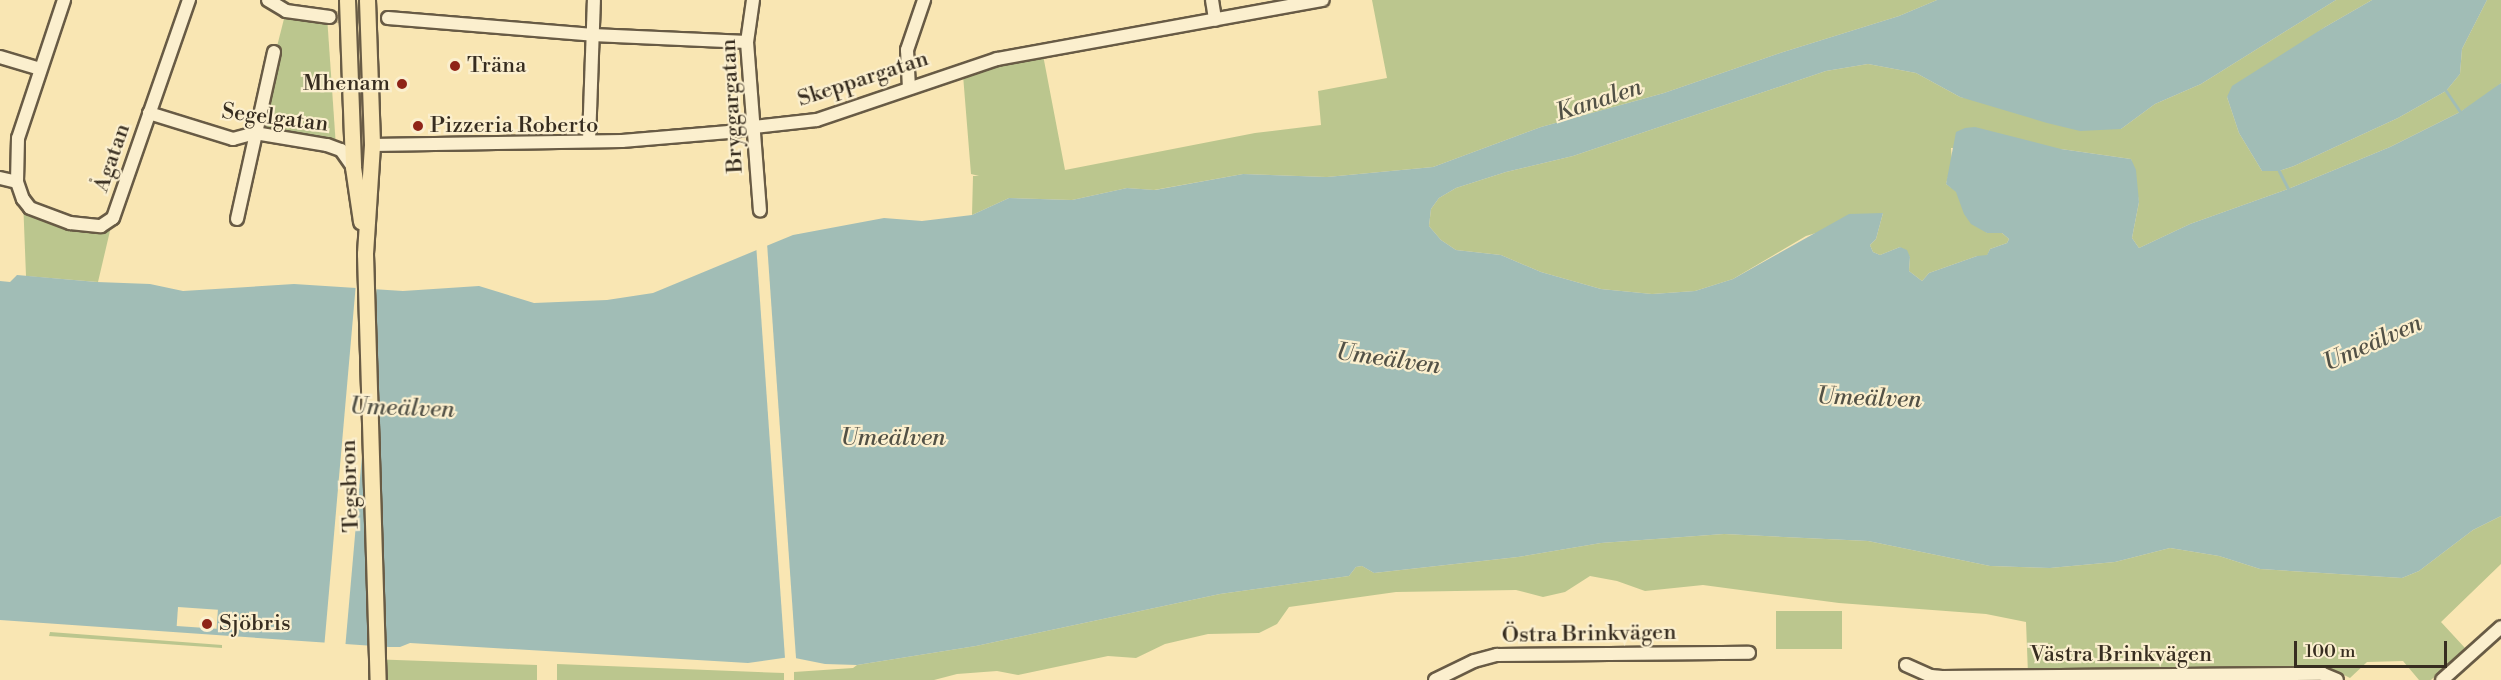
<!DOCTYPE html>
<html>
<head>
<meta charset="utf-8">
<style>
	body { margin:0 }
	#map { position:relative; width:2501px; height:680px; overflow:hidden; background:#f9e6b3; font-family:"Libre Bodoni",serif }
	div>[style] { position:absolute }
	[style*='--x'] { left:calc(var(--x)*1px); top:calc(var(--y)*1px); width:calc(var(--w)*1px); rotate:calc(var(--a)*1deg) }
	.green>* { inset:0; background:#bbc68e; transform-origin:0 0 }
	.water>* { inset:0; background:#a1bdb6 }
	.pier>* { inset:0; background:#f9e6b3; transform-origin:0 0 }
	.stream>* { height:3px; margin:-1.5px; padding:0 1.5px; transform-origin:1.5px; border-radius:1.5px; background:#a1bdb6 }
	.minor-tunnel>* { height:12px; margin-top:-6px; transform-origin:0; background:repeating-linear-gradient(90deg,#d2c196 0 12px,transparent 0 18px) }
	.roads { filter:drop-shadow(2px 0 #685b45) drop-shadow(-2px 0 #685b45) drop-shadow(0 2px #685b45) drop-shadow(0 -2px #685b45) }
	.minor>* { height:12px; margin:-6px; padding:0 6px; transform-origin:6px; border-radius:6px; background:#fbefce }
	.major>* { height:15px; margin:-7.5px; padding:0 7.5px; transform-origin:7.5px; border-radius:7.5px; background:#f9e6b3 }
	.dots>* { width:16px; height:16px; translate:-50% -50%; box-sizing:border-box; border:3px solid #fbefce; border-radius:50% }
	span { translate:-50% -50%; white-space:nowrap; text-align:center; line-height:1.15; -webkit-text-stroke:4.5px #fbefce; paint-order:stroke }
	.poi-label { font-size:22px; color:#372d20 }
	.left { translate:0 -50%; text-align:left }
	.right { translate:-100% -50%; text-align:right }
	.street-label { font-size:22px; color:#372d20 }
	.water-label { font-size:24px; color:#525146; font-style:italic }
	.scale { position:absolute; left:2294px; top:641px; width:153px; height:27px; box-sizing:border-box; border:3px solid #372d20; border-top:0; padding-left:8px; font-size:18px; line-height:21px; white-space:nowrap; color:#372d20; -webkit-text-stroke:4px #fbefce; paint-order:stroke }
</style>
</head>
<body>
<div id="map">
	<div class="green">
		<i style="clip-path:polygon(1372px 0,1937px 0,1899px 16px,1780px 53px,1664px 93px,1541px 127px,1433px 167px,1327px 177px,1243px 174px,1154px 190px,1127px 188px,1072px 200px,1009px 198px,972px 215px,973px 176px,979px 176px,971px 174px,963px 75px,1001px 63px,1043px 55px,1065px 170px,1255px 133px,1321px 125px,1318px 91px,1387px 78px)"></i>
		<i style="clip-path:polygon(2336px 0,2372px 0,2325px 27px,2227px 97px,2239px 133px,2262px 171px,2279px 171px,2294px 166px,2398px 118px,2446px 91px,2460px 74px,2462px 49px,2487px 0,2501px 0,2501px 83px,2486px 96px,2460px 112px,2390px 147px,2288px 189px,2190px 224px,2139px 248px,2132px 238px,2139px 202px,2131px 159px,2061px 149px,1951px 148px,1952px 162px,1946px 184px,1956px 191px,1987px 233px,2002px 233px,2009px 239px,2007px 243px,1990px 249px,1987px 256px,1977px 256px,1929px 273px,1922px 281px,1909px 271px,1910px 257px,1900px 247px,1880px 255px,1873px 252px,1870px 245px,1876px 239px,1883px 213px,1806px 236px,1733px 279px,1695px 291px,1652px 294px,1601px 289px,1541px 272px,1501px 255px,1456px 250px,1441px 240px,1429px 226px,1431px 209px,1439px 198px,1456px 188px,1506px 172px,1573px 156px,1826px 71px,1868px 64px,1916px 73px,1960px 97px,2121px 129px,2155px 104px,2201px 84px)"></i>
		<i style="clip-path:polygon(286px 11px,327px 16px,336px 147px,255px 133px)"></i>
		<i style="clip-path:polygon(23px 199px,30px 208px,101px 226px,113px 218px,98px 282px,26px 276px)"></i>
		<i style="clip-path:polygon(2501px 516px,2501px 564px,2441px 622px,2465px 648px,2431px 680px,2419px 680px,2403px 661px,2367px 662px,2350px 678px,2328px 667px,2275px 670px,2028px 674px,2026px 622px,1986px 614px,1839px 603px,1703px 585px,1645px 591px,1617px 581px,1590px 576px,1565px 592px,1543px 597px,1516px 590px,1396px 592px,1289px 607px,1277px 624px,1259px 633px,1208px 634px,1165px 644px,1136px 658px,1108px 656px,1018px 675px,997px 671px,957px 674px,934px 680px,794px 680px,794px 672px,853px 668px,857px 665px,976px 646px,1220px 594px,1349px 576px,1356px 567px,1362px 566px,1374px 573px,1518px 557px,1601px 543px,1724px 534px,1868px 541px,1990px 566px,2050px 568px,2115px 562px,2170px 548px,2219px 556px,2260px 569px,2402px 578px,2419px 571px,2473px 530px)"></i>
		<i style="left:1842px;top:611px;width:38px;height:66px;rotate:90deg"></i>
		<i style="clip-path:polygon(50px 632px,222px 645px,222px 648px,49px 636px)"></i>
		<i style="clip-path:polygon(368px 659px,537px 665px,537px 680px,368px 680px)"></i>
		<i style="clip-path:polygon(557px 664px,784px 673px,784px 680px,557px 680px)"></i>
	</div>
	<div class="water">
		<i style="clip-path:polygon(1937px 0,2336px 0,2201px 84px,2155px 104px,2121px 129px,2080px 131px,2047px 123px,1960px 97px,1916px 73px,1868px 64px,1826px 71px,1573px 156px,1506px 172px,1456px 188px,1439px 198px,1431px 209px,1429px 226px,1441px 240px,1456px 250px,1501px 255px,1541px 272px,1601px 289px,1652px 294px,1695px 291px,1733px 279px,1849px 214px,1883px 213px,1876px 239px,1870px 245px,1873px 252px,1880px 255px,1900px 247px,1907px 250px,1910px 257px,1909px 271px,1922px 281px,1929px 273px,1977px 256px,1987px 255px,1990px 249px,2007px 243px,2009px 239px,2002px 233px,1987px 233px,1971px 224px,1964px 214px,1956px 192px,1946px 184px,1956px 132px,1965px 128px,1975px 127px,2061px 149px,2131px 159px,2136px 170px,2139px 202px,2132px 238px,2139px 248px,2190px 224px,2288px 189px,2390px 147px,2460px 112px,2501px 83px,2501px 516px,2473px 530px,2419px 571px,2402px 578px,2260px 569px,2219px 556px,2170px 548px,2115px 562px,2050px 568px,1990px 566px,1868px 541px,1724px 534px,1601px 543px,1518px 557px,1374px 573px,1362px 566px,1356px 567px,1349px 576px,1220px 594px,976px 646px,857px 665px,825px 664px,790px 657px,748px 663px,410px 643px,400px 647px,389px 647px,0 620px,0 281px,10px 282px,17px 275px,97px 282px,150px 284px,183px 291px,294px 284px,403px 291px,479px 286px,534px 303px,607px 300px,653px 293px,793px 235px,884px 218px,922px 221px,972px 215px,1009px 198px,1072px 200px,1127px 188px,1155px 190px,1243px 174px,1327px 177px,1433px 167px,1541px 127px,1664px 93px,1780px 53px,1899px 16px)"></i>
		<i style="clip-path:polygon(2372px 0,2487px 0,2462px 49px,2460px 74px,2446px 91px,2398px 118px,2294px 166px,2279px 171px,2262px 171px,2239px 133px,2227px 97px,2232px 86px,2325px 27px)"></i>
	</div>
	<div class="pier">
		<i style="left:767px;top:243px;width:419px;height:11px;rotate:86deg"></i>
		<i style="left:356px;top:283px;width:21px;height:365px;rotate:5deg"></i>
		<i style="left:178px;top:607px;width:40px;height:19px;rotate:4deg"></i>
	</div>
	<div class="stream">
		<i style="--x:2446;--y:91;--w:25;--a:56"></i>
		<i style="--x:2279;--y:171;--w:20;--a:63"></i>
	</div>
	<div class="minor-tunnel">
		<i style="--x:330;--y:17;--w:58;--a:1"></i>
	</div>
	<div class="roads">
		<div class="minor">
			<i style="--x:64;--y:0;--w:145;--a:108.4"></i>
			<i style="--x:18;--y:138;--w:44;--a:91.3"></i>
			<i style="--x:17;--y:182;--w:18;--a:71"></i>
			<i style="--x:23;--y:199;--w:11;--a:52"></i>
			<i style="--x:30;--y:208;--w:43;--a:20.6"></i>
			<i style="--x:70;--y:223;--w:31;--a:6"></i>
			<i style="--x:101;--y:226;--w:14;--a:-34"></i>
			<i style="--x:113;--y:218;--w:231;--a:-70.8"></i>
			<i style="--x:268;--y:0;--w:21;--a:31"></i>
			<i style="--x:286;--y:11;--w:44;--a:7.8"></i>
			<i style="--x:753;--y:0;--w:42;--a:98.1"></i>
			<i style="--x:747;--y:42;--w:169;--a:85.6"></i>
			<i style="--x:1212;--y:0;--w:20;--a:81"></i>
			<i style="--x:388;--y:18;--w:206;--a:4.7"></i>
			<i style="--x:593;--y:35;--w:154;--a:2.6"></i>
			<i style="--x:0;--y:57;--w:42;--a:16.7"></i>
			<i style="--x:909;--y:88;--w:38;--a:-93"></i>
			<i style="--x:907;--y:50;--w:53;--a:-71.2"></i>
			<i style="--x:149;--y:113;--w:88;--a:17.2"></i>
			<i style="--x:233;--y:139;--w:23;--a:-15"></i>
			<i style="--x:255;--y:133;--w:73;--a:9.5"></i>
			<i style="--x:327;--y:145;--w:15;--a:20"></i>
			<i style="--x:341;--y:150;--w:21;--a:55"></i>
			<i style="--x:589;--y:141;--w:141;--a:-88"></i>
			<i style="--x:372;--y:145;--w:250;--a:-0.9"></i>
			<i style="--x:622;--y:141;--w:107;--a:-4.8"></i>
			<i style="--x:729;--y:132;--w:25;--a:-11"></i>
			<i style="--x:754;--y:127;--w:63;--a:-6.3"></i>
			<i style="--x:817;--y:120;--w:190;--a:-18.7"></i>
			<i style="--x:997;--y:59;--w:331;--a:-10.3"></i>
			<i style="--x:0;--y:178;--w:17;--a:13"></i>
			<i style="--x:237;--y:219;--w:171;--a:-77.5"></i>
			<i style="--x:1906;--y:665;--w:27;--a:24"></i>
			<i style="--x:1931;--y:676;--w:11;--a:5"></i>
			<i style="--x:1942;--y:677;--w:381;--a:-0.5"></i>
			<i style="--x:2323;--y:674;--w:15;--a:23"></i>
			<i style="--x:1435;--y:680;--w:43;--a:-26"></i>
			<i style="--x:1474;--y:661;--w:24;--a:-15"></i>
			<i style="--x:1497;--y:655;--w:252;--a:-0.5"></i>
			<i style="--x:2442;--y:680;--w:79;--a:-41.9"></i>
		</div>
		<div class="major">
			<i style="--x:347;--y:0;--w:167;--a:87.9"></i>
			<i style="--x:353;--y:167;--w:55;--a:81.6"></i>
			<i style="--x:367;--y:0;--w:145;--a:88"></i>
			<i style="--x:372;--y:145;--w:109;--a:93.7"></i>
			<i style="--x:365;--y:254;--w:426;--a:88.3"></i>
		</div>
	</div>
	<div class="dots">
		<i style="left:455px;top:66px;background:#8f2418"></i>
		<i style="left:402px;top:84px;background:#8f2418"></i>
		<i style="left:418px;top:126px;background:#8f2418"></i>
		<i style="left:207px;top:624px;background:#8f2418"></i>
	</div>
	<div class="poi-label">
		<span class="left" style="left:467px;top:66px">Träna</span>
		<span class="right" style="left:390px;top:84px">Mhenam</span>
		<span class="left" style="left:430px;top:126px">Pizzeria Roberto</span>
		<span class="left" style="left:219px;top:624px">Sjöbris</span>
	</div>
	<div class="street-label">
		<span style="left:863px;top:79px;rotate:-18deg">Skeppargatan</span>
		<span style="left:732px;top:106px;rotate:-93deg">Bryggargatan</span>
		<span style="left:275px;top:118px;rotate:7deg">Segelgatan</span>
		<span style="left:112px;top:158px;rotate:-71deg">Ågatan</span>
		<span style="left:350px;top:486px;rotate:-92deg">Tegsbron</span>
		<span style="left:1589px;top:634px;rotate:-1deg">Östra Brinkvägen</span>
		<span style="left:2121px;top:655px">Västra Brinkvägen</span>
	</div>
	<div class="water-label">
		<span style="left:1599px;top:101px;rotate:-18deg">Kanalen</span>
		<span style="left:2373px;top:344px;rotate:-24deg">Umeälven</span>
		<span style="left:1388px;top:360px;rotate:8deg">Umeälven</span>
		<span style="left:1869px;top:399px;rotate:2deg">Umeälven</span>
		<span style="left:402px;top:409px;rotate:2deg">Umeälven</span>
		<span style="left:893px;top:439px">Umeälven</span>
	</div>
	<div class="scale">100 m</div>
</div>
</body>
</html>
